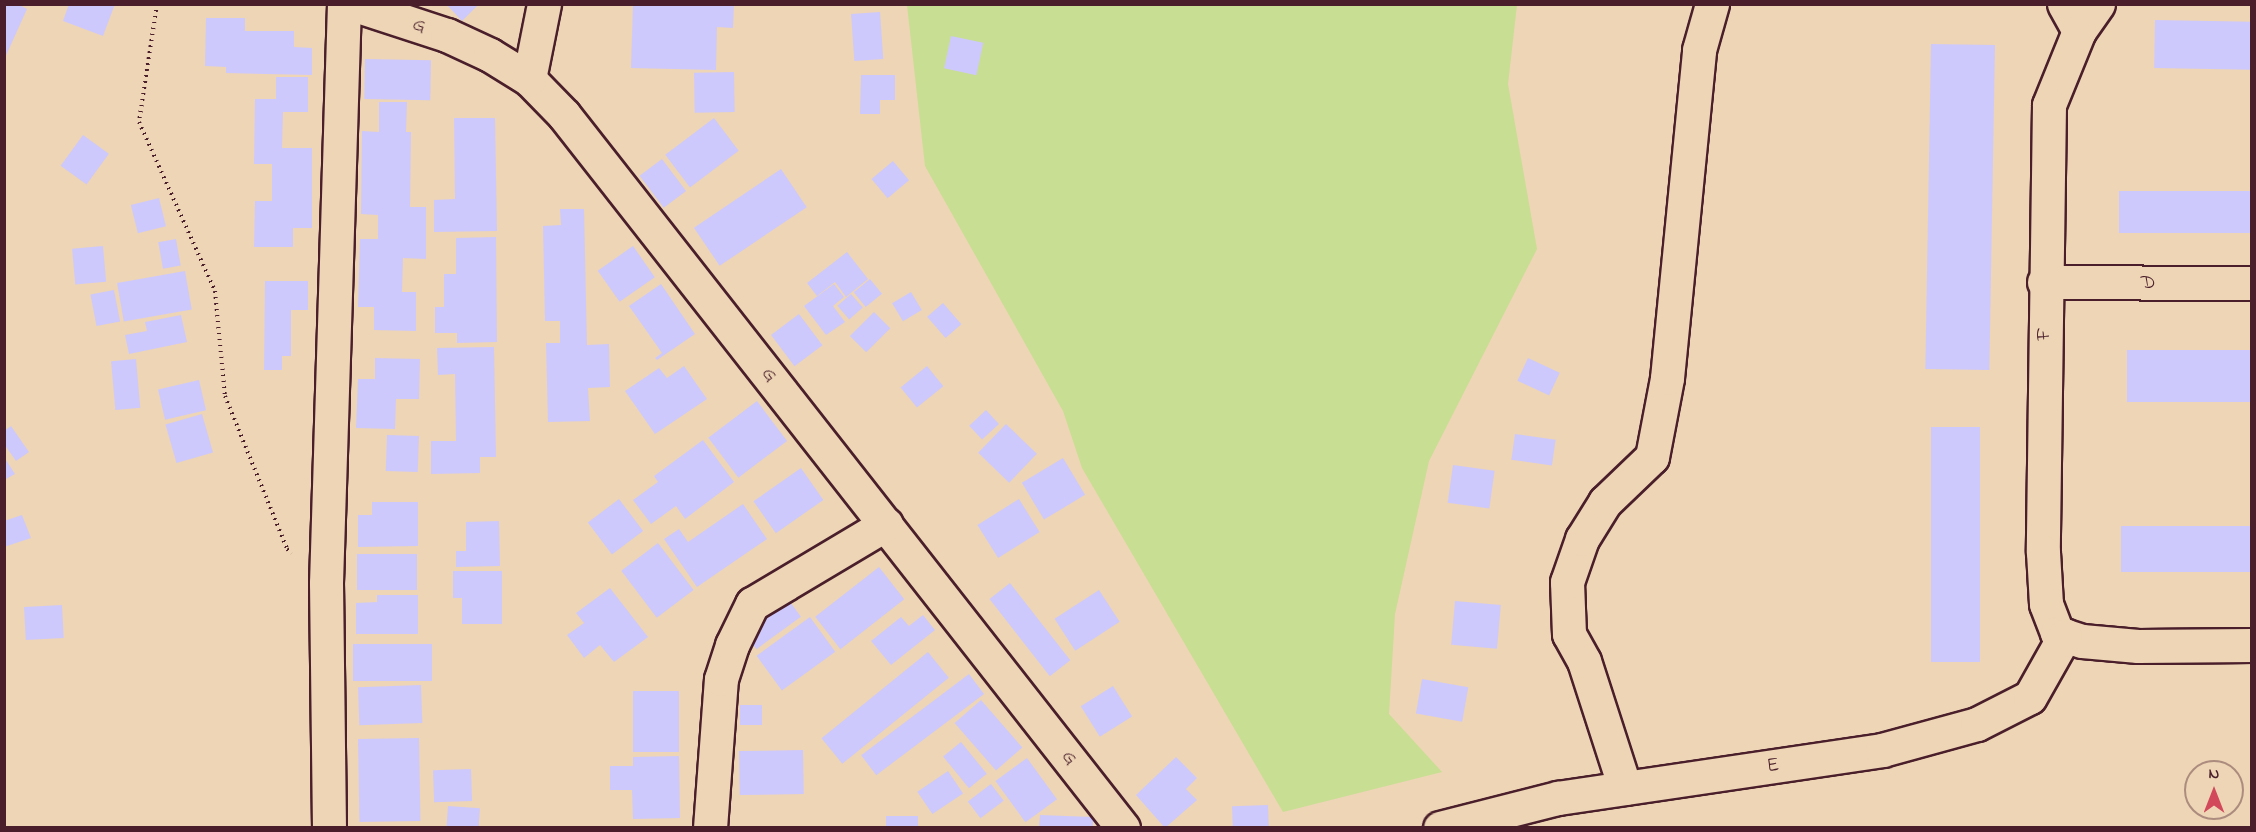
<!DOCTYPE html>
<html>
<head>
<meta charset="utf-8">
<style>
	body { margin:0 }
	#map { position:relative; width:2256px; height:832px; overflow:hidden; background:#edd5b5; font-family:"Indie Flower",sans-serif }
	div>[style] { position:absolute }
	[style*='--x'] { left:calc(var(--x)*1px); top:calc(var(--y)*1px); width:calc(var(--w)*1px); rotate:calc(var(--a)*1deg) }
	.green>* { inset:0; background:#c8de93 }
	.building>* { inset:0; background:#cec9fc; transform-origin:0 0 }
	.path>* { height:4px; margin-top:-2px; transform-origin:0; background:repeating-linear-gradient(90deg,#4a1f2b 0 1.5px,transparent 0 6px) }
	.roads { filter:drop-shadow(2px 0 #4a1f2b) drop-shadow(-2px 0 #4a1f2b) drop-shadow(0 2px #4a1f2b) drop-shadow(0 -2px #4a1f2b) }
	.minor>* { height:33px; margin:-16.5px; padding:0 16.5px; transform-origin:16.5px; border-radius:16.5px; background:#edd5b5 }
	span { translate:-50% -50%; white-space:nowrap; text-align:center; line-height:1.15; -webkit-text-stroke:4.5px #edd5b5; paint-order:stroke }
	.street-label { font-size:20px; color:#4a1f2b }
	.frame { position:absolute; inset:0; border:6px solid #4a1f2b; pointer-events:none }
	.north { position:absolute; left:2184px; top:760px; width:60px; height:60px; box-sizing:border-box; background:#edd5b5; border:2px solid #ac8c7e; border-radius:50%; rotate:0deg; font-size:16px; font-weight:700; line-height:24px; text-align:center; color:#4a1f2b }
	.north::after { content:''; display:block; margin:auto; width:21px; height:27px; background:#d1495b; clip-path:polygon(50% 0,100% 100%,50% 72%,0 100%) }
</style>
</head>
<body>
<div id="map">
	<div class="green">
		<i style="clip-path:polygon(907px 5px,1517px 5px,1508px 84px,1537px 249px,1429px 461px,1395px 614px,1389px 714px,1442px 772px,1283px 812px,1082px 468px,1063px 411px,925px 166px)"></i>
	</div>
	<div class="building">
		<i style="clip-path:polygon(4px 4px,18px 4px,27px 9px,4px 60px)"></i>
		<i style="clip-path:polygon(69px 4px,115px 4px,103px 36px,63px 21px)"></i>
		<i style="clip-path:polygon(446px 4px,479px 4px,462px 21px)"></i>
		<i style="clip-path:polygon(633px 4px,734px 4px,733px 28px,717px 27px,716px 70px,631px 68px)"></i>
		<i style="left:880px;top:12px;width:47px;height:29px;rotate:86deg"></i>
		<i style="clip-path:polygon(206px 18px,245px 18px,245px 31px,294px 31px,294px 47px,312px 48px,312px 75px,226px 73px,226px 67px,205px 66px)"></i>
		<i style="left:2155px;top:20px;width:97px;height:48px;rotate:1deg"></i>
		<i style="left:951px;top:36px;width:33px;height:33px;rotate:12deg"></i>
		<i style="left:1931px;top:44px;width:64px;height:325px;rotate:1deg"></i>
		<i style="left:365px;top:59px;width:66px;height:40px;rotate:1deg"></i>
		<i style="left:734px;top:72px;width:40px;height:40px;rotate:89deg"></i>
		<i style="clip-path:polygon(861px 75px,895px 75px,895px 100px,880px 100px,880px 114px,860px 114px)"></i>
		<i style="clip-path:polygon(276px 77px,308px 77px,308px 112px,283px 112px,282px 148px,312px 148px,312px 228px,293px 228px,293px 247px,254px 247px,255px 201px,272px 201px,272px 164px,254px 164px,255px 99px,276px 99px)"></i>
		<i style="clip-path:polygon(379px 102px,407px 102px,406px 132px,411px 132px,410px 207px,426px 207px,426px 259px,403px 258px,402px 292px,416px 292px,416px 331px,374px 330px,374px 307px,358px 307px,360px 239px,378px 239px,378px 215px,361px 214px,362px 131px,379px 132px)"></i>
		<i style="clip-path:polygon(454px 118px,495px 118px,497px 231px,434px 232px,434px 200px,455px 199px)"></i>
		<i style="left:714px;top:118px;width:41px;height:61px;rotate:53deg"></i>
		<i style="left:83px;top:135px;width:32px;height:38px;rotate:36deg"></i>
		<i style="left:662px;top:159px;width:40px;height:28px;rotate:53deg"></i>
		<i style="left:893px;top:161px;width:25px;height:28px;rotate:50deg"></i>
		<i style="left:781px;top:169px;width:46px;height:105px;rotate:56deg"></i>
		<i style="left:2119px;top:191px;width:133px;height:42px"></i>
		<i style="left:159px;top:198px;width:29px;height:29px;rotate:76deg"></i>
		<i style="clip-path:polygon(560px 209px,584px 209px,587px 345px,609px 344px,610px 387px,588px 388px,590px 421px,548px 422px,546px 343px,560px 343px,560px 321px,545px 321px,543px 226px,561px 225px)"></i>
		<i style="clip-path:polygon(496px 237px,497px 342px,457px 343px,457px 333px,435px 333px,435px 307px,444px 307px,444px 274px,456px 274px,456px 238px)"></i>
		<i style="left:176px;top:239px;width:27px;height:18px;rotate:80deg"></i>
		<i style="left:103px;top:246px;width:36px;height:31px;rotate:85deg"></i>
		<i style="left:633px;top:246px;width:38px;height:43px;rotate:55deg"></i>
		<i style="clip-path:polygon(847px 252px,868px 279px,846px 297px,835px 282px,817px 296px,807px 283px)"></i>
		<i style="left:185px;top:271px;width:39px;height:69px;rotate:80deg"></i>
		<i style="left:870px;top:279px;width:19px;height:21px;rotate:51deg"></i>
		<i style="clip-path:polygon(265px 281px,308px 281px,308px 310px,291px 310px,291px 356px,282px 356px,282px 370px,264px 370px)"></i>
		<i style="clip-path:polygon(661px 284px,695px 334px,657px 360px,655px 358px,662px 353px,629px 306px)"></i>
		<i style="clip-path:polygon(834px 284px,844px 297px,833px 306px,845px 322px,826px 335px,804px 306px)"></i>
		<i style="left:114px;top:290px;width:32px;height:24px;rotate:79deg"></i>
		<i style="left:911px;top:292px;width:21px;height:22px;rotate:59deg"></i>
		<i style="left:851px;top:294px;width:18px;height:18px;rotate:49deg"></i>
		<i style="left:943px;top:303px;width:28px;height:21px;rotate:49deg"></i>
		<i style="left:874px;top:312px;width:23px;height:34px;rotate:45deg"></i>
		<i style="left:799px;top:314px;width:39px;height:35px;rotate:53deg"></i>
		<i style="clip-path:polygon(181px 315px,187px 342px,129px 354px,125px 335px,147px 331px,145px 322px)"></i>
		<i style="clip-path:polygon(494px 347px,496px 457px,480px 457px,480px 473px,431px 474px,431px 441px,456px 441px,455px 374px,438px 375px,437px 348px)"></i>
		<i style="left:2127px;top:350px;width:125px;height:52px"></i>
		<i style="clip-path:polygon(375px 358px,420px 359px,419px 399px,396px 399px,395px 429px,356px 428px,358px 379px,375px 379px)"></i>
		<i style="left:1528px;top:358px;width:35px;height:25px;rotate:25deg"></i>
		<i style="left:136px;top:359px;width:49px;height:25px;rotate:85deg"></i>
		<i style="clip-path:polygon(684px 366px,707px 399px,655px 434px,625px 391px,659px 368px,667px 378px)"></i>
		<i style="left:927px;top:366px;width:26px;height:34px;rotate:51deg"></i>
		<i style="left:199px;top:380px;width:31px;height:42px;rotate:77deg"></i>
		<i style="left:757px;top:401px;width:50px;height:61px;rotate:53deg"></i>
		<i style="left:986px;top:410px;width:19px;height:23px;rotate:47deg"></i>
		<i style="left:202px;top:414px;width:40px;height:38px;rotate:74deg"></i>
		<i style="left:1006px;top:424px;width:43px;height:40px;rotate:44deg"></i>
		<i style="clip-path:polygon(11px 426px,29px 452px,16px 461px,4px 444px,4px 431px)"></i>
		<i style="left:1931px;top:427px;width:49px;height:235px"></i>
		<i style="left:1515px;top:434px;width:41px;height:26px;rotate:8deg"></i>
		<i style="left:387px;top:435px;width:32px;height:36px;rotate:2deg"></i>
		<i style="clip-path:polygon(703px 440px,734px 482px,685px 519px,676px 506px,651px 524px,633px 500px,658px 482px,654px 476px)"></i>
		<i style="clip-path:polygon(4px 457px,15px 474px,4px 480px)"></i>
		<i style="left:1063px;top:458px;width:43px;height:48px;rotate:59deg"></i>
		<i style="left:1453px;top:465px;width:42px;height:38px;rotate:8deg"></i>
		<i style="left:801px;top:468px;width:39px;height:58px;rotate:55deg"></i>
		<i style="left:619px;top:499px;width:40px;height:39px;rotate:53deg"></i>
		<i style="left:1019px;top:499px;width:39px;height:49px;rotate:58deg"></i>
		<i style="clip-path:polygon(372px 502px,418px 502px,418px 546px,358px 547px,358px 515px,372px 515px)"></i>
		<i style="clip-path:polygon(743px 504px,767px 539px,697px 587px,664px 539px,679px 529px,688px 542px)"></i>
		<i style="clip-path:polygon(22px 515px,31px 538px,4px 547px,4px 521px)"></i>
		<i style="clip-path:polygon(499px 521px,500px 566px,456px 567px,456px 551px,466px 551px,466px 522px)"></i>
		<i style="left:2121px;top:526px;width:131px;height:46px"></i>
		<i style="left:658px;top:543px;width:59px;height:46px;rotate:53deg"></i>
		<i style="left:417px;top:554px;width:36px;height:60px;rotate:90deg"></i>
		<i style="left:879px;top:567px;width:41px;height:81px;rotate:52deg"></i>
		<i style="clip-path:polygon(453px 571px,502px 571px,502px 624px,462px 624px,462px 598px,453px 598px)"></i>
		<i style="left:1010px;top:583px;width:98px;height:26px;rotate:52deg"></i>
		<i style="clip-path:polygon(610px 588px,648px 637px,614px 662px,600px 645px,584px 658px,567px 635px,584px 623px,576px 613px)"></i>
		<i style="left:1099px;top:590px;width:38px;height:53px;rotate:57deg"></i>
		<i style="clip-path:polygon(377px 595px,418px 595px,418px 634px,356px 634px,356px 603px,377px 602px)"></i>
		<i style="left:788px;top:599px;width:22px;height:55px;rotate:54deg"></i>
		<i style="left:1455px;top:601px;width:46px;height:44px;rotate:5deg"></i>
		<i style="left:62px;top:605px;width:33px;height:38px;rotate:87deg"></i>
		<i style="clip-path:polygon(923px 615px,935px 630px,891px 665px,871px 641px,901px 617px,909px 626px)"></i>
		<i style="left:810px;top:617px;width:43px;height:66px;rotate:54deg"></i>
		<i style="left:432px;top:644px;width:37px;height:79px;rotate:90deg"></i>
		<i style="left:928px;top:652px;width:33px;height:137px;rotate:51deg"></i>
		<i style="left:969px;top:674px;width:25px;height:135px;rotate:53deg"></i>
		<i style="left:1422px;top:679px;width:47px;height:35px;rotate:10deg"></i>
		<i style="left:421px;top:685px;width:38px;height:63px;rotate:88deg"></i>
		<i style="left:1113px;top:686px;width:36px;height:38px;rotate:58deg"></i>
		<i style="left:633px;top:691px;width:46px;height:61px"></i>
		<i style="left:981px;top:700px;width:63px;height:35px;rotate:49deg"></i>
		<i style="left:740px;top:705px;width:22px;height:20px"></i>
		<i style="left:419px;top:738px;width:83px;height:61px;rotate:89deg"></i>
		<i style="left:961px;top:742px;width:41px;height:23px;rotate:51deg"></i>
		<i style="left:803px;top:750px;width:44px;height:64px;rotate:89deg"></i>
		<i style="clip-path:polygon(679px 756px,680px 818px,633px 819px,632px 790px,610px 790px,610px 766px,633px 766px,633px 757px)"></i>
		<i style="clip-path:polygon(1176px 757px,1197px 778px,1186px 789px,1197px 800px,1165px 828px,1136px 795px)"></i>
		<i style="left:1027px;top:758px;width:51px;height:39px;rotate:54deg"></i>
		<i style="left:471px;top:769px;width:32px;height:38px;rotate:88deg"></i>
		<i style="left:948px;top:771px;width:27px;height:37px;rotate:56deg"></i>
		<i style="left:991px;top:784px;width:21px;height:29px;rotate:53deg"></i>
		<i style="left:1268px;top:805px;width:23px;height:36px;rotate:88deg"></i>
		<i style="left:448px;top:806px;width:32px;height:22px;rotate:4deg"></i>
		<i style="clip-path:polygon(1040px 815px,1093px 817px,1093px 828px,1039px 828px)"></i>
		<i style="left:886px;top:816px;width:32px;height:12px"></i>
	</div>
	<div class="path">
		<i style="--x:157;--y:4;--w:119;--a:98.7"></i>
		<i style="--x:139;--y:122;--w:185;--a:65.8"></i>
		<i style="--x:215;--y:291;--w:105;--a:84.6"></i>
		<i style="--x:225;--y:396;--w:165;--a:67.9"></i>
		<i style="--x:287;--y:549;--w:6;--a:39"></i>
	</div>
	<div class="roads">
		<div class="minor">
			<i style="--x:352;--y:4;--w:100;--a:18.1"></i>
			<i style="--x:447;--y:35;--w:47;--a:24.9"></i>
			<i style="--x:490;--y:55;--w:46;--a:31.6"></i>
			<i style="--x:529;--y:79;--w:50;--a:45.8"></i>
			<i style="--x:564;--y:115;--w:906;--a:51.9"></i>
			<i style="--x:2064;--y:4;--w:31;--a:61"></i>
			<i style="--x:2098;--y:4;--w:33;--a:125"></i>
			<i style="--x:2079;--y:31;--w:80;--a:112.1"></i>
			<i style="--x:2049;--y:105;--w:447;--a:90.8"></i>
			<i style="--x:2043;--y:552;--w:52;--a:86.7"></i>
			<i style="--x:2046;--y:604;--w:31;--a:69"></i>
			<i style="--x:2057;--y:633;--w:26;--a:18"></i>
			<i style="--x:2082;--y:641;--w:56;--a:5.1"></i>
			<i style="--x:2138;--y:646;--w:114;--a:-0.5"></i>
			<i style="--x:529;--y:79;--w:76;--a:-78.7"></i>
			<i style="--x:2044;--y:282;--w:208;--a:0.3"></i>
			<i style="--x:1625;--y:788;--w:133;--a:-107.9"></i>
			<i style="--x:1584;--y:661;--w:31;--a:-119"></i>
			<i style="--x:1569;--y:634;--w:52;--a:-92.2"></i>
			<i style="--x:1567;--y:582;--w:46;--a:-70.8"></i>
			<i style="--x:1582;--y:539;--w:44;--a:-58.1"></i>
			<i style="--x:1605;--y:502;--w:65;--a:-43.8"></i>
			<i style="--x:1652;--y:457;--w:80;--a:-79.2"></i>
			<i style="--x:1667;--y:378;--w:330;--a:-84.4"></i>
			<i style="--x:1699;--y:50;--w:48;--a:-74.2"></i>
			<i style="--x:329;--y:828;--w:245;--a:-90.7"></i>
			<i style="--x:326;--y:583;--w:579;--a:-88.22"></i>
			<i style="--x:710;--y:828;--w:149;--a:-85.8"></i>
			<i style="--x:721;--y:679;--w:36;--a:-72"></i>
			<i style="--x:732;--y:645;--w:46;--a:-64"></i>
			<i style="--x:752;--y:604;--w:156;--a:-30.8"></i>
			<i style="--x:1440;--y:828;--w:122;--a:-14.3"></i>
			<i style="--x:1558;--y:798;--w:328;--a:-8.4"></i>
			<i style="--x:1882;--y:750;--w:98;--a:-15.3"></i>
			<i style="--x:1977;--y:724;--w:59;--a:-27"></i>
			<i style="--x:2030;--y:697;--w:71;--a:-60.6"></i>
		</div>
	</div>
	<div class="street-label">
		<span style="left:419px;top:26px;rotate:18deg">G</span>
		<span style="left:2148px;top:283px">D</span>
		<span style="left:2044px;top:334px;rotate:-90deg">F</span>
		<span style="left:769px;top:375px;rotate:52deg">G</span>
		<span style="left:1069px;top:758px;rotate:52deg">G</span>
		<span style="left:1773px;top:766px;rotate:-9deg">E</span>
	</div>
	<div class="frame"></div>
	<div class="north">N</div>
</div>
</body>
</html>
